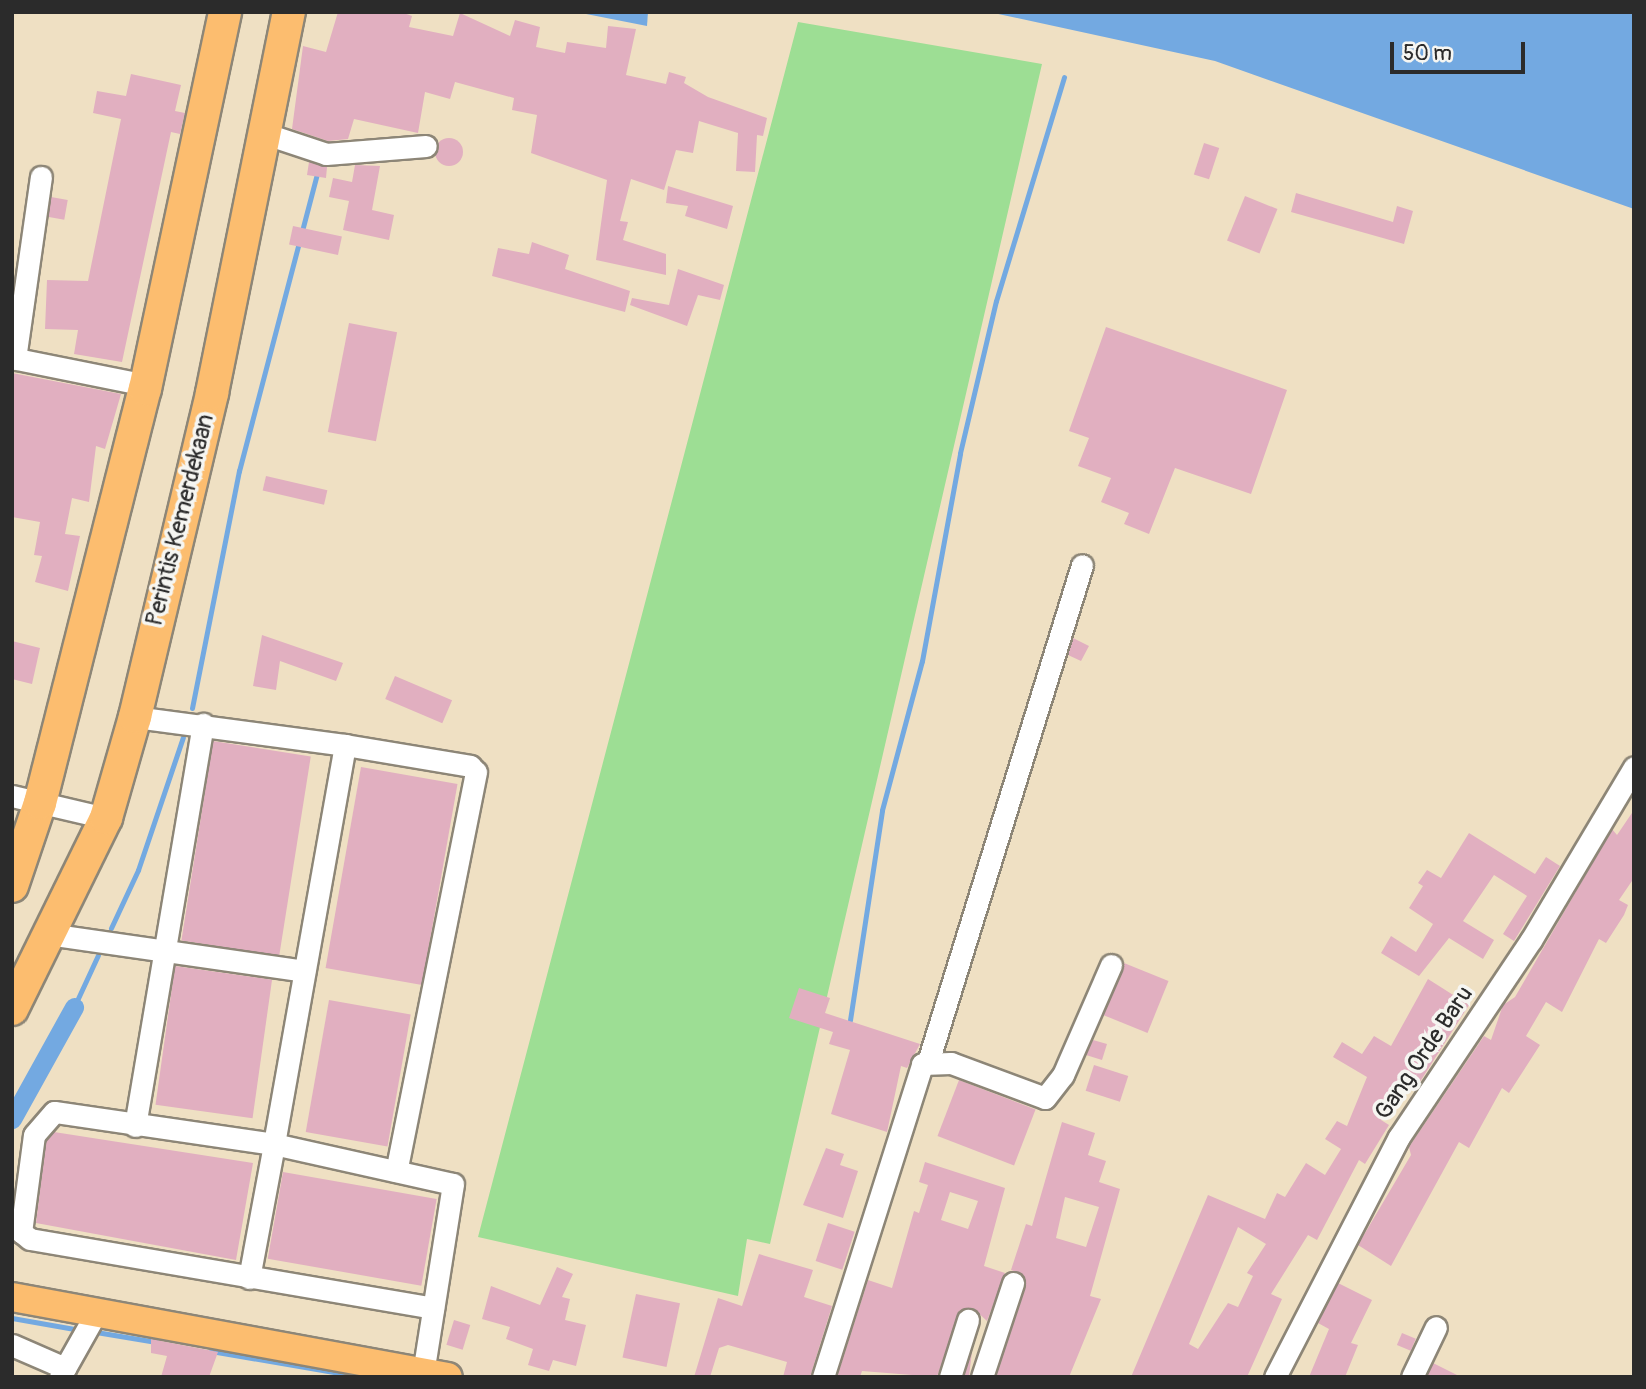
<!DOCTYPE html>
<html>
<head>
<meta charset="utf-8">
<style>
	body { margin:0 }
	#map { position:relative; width:1646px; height:1389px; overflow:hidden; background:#efe0c3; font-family:Pangolin,sans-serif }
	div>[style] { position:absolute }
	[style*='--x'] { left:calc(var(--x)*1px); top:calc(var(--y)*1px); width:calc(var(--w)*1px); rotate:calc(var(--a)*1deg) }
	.green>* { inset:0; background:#9dde94 }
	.water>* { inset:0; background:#73a9e1 }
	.stream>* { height:5px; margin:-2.5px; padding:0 2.5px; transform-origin:2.5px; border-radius:2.5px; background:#73a9e1 }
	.canal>* { height:19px; margin:-9.5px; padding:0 9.5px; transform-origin:9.5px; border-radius:9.5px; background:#73a9e1 }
	.building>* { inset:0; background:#e1afc0; transform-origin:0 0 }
	.round { border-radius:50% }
	.roads { filter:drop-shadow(2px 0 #8d8677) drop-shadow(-2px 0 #8d8677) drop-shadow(0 2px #8d8677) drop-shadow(0 -2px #8d8677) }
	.minor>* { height:21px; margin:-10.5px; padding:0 10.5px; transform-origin:10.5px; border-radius:10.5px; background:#fff }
	.major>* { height:28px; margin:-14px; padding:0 14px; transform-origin:14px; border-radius:14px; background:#fcbd6f }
	.highway>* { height:32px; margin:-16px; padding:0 16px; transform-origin:16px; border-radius:16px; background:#fcbd6f }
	span { translate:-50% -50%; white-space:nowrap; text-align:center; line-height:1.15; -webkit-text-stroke:7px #f6f6f2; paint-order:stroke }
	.street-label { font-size:24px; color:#2b2b2b }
	.frame { position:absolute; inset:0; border:14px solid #2b2b2b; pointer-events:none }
	.scale { position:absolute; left:1390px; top:42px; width:135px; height:32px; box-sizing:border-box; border:4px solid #2b2b2b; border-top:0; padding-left:9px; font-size:21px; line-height:24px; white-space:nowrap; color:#2b2b2b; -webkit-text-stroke:5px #f6f6f2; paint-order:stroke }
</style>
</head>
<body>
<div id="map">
	<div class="green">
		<i style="clip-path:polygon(798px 22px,1042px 64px,770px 1244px,747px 1239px,738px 1296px,478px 1237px)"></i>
	</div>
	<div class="water">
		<i style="clip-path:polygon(576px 12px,648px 12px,647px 26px)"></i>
		<i style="clip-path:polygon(989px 12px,1634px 12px,1634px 209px,1215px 61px)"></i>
	</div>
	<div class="stream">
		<i style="--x:192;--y:708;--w:242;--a:-78.8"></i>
		<i style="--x:239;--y:471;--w:311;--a:-75.3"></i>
		<i style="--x:111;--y:928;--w:64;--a:-65"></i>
		<i style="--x:138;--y:870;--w:140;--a:-71.3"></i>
		<i style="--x:74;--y:1007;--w:57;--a:-65.2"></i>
		<i style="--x:850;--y:1020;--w:212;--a:-81.3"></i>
		<i style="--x:882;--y:810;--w:154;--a:-75"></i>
		<i style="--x:922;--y:661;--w:211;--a:-79.6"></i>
		<i style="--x:960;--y:453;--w:156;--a:-76.7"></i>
		<i style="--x:996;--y:301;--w:234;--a:-73.1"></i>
		<i style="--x:12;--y:1318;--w:69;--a:10"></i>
		<i style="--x:90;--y:1331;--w:67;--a:9.5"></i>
		<i style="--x:211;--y:1351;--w:154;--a:9.7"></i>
	</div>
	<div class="canal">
		<i style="--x:12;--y:1119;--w:128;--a:-61"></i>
	</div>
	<div class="building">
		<i style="clip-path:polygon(338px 12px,401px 12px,412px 16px,409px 27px,453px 36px,460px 13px,510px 36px,515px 20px,540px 27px,536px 47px,565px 53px,567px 42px,606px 48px,608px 26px,636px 29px,626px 75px,666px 84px,669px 72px,686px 77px,684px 83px,708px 97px,767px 118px,763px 136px,757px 135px,755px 172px,736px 171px,738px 133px,699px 121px,693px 153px,676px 150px,664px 190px,631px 179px,620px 221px,628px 222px,623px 240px,666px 254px,666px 275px,596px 260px,607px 180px,531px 153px,537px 115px,512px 110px,514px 98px,455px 82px,450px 99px,425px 92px,418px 133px,354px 119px,348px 139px,328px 141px,292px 129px,303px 46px,326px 52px)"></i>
		<i style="clip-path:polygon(131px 74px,181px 85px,175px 111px,185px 113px,180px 134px,171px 132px,122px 362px,74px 354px,78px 330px,45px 329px,47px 280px,88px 281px,121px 119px,93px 113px,97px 91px,126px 96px)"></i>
		<i class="round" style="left:435px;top:138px;width:28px;height:28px"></i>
		<i style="left:1204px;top:143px;width:16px;height:33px;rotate:18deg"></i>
		<i style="clip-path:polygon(309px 162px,327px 167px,326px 178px,307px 175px)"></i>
		<i style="clip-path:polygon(355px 165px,380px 166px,372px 210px,394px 215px,389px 240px,343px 230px,349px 201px,329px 197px,333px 178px,352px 182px)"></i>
		<i style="clip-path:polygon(668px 186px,733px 206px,727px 229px,685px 216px,688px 206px,666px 203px)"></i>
		<i style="clip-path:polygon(1296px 193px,1393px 222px,1397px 206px,1413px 211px,1404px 244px,1291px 212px)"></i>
		<i style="left:1245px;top:196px;width:35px;height:48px;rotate:22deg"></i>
		<i style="left:51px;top:197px;width:17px;height:20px;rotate:10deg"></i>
		<i style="left:293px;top:226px;width:50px;height:19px;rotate:12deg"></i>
		<i style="clip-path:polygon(532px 242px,569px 255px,565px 269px,630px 291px,625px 312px,492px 276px,498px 248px,529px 254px)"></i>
		<i style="clip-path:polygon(678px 269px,724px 285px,720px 300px,698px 295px,687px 326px,630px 305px,632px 298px,669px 305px)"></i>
		<i style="left:349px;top:323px;width:49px;height:111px;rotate:11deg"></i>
		<i style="clip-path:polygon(1106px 327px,1287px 390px,1251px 494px,1175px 468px,1149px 534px,1124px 524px,1129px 513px,1101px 502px,1111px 478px,1078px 466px,1089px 438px,1069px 431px)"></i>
		<i style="clip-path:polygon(12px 373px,121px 394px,105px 449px,96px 446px,89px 502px,72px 498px,65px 534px,80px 536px,68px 591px,35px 582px,42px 556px,34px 555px,40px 522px,12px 517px)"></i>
		<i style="left:266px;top:476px;width:63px;height:15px;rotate:13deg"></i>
		<i style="clip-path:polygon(262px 635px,343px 663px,336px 681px,280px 661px,276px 690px,253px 686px)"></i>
		<i style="clip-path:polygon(1073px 638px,1089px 646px,1081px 661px,1068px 655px)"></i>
		<i style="clip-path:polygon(12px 641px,40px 648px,32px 684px,12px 679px)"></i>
		<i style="left:395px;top:676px;width:62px;height:25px;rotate:23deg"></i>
		<i style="left:213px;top:741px;width:99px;height:202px;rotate:9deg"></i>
		<i style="left:361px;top:767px;width:98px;height:204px;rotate:10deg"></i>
		<i style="clip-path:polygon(1634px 810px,1634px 878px,1619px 900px,1628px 905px,1624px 915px,1606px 943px,1599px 939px,1562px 1012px,1546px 1002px,1526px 1036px,1540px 1045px,1509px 1093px,1502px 1088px,1469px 1148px,1459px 1142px,1391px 1266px,1358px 1245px,1411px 1155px,1409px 1147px,1484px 1036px,1491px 1040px,1503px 1005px,1515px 997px,1612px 829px,1617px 835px)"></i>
		<i style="clip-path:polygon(1469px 833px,1535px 874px,1546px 857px,1560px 866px,1514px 941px,1503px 934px,1527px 896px,1494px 875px,1463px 921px,1494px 940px,1483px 959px,1449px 938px,1419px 976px,1381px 953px,1391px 936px,1416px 952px,1433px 924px,1409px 908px,1423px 886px,1418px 883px,1427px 870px,1441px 878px)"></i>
		<i style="left:1124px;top:963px;width:48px;height:56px;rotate:22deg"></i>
		<i style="left:175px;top:966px;width:98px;height:140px;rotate:8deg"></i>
		<i style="clip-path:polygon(evenodd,1428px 979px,1469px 1005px,1416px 1088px,1405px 1081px,1381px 1120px,1389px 1125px,1365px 1164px,1359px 1160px,1317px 1240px,1308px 1235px,1271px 1294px,1282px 1299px,1247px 1377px,1131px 1377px,1208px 1195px,1265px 1219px,1277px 1193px,1285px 1197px,1306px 1163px,1325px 1175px,1341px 1149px,1325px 1139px,1337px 1121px,1347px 1126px,1367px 1077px,1333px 1057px,1342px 1042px,1362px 1054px,1374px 1036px,1391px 1046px,1428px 979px,1238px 1227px,1266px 1244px,1247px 1273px,1253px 1276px,1238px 1307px,1228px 1303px,1198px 1349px,1189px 1344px,1238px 1227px)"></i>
		<i style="clip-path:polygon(799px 988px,830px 998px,825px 1013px,920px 1044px,907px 1068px,901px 1066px,887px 1132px,831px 1114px,850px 1050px,829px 1044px,833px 1032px,789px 1018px)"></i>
		<i style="left:329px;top:1000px;width:83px;height:134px;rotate:10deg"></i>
		<i style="clip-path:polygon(1093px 1040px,1107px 1044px,1102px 1060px,1086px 1055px)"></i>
		<i style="left:1094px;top:1065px;width:36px;height:27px;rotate:18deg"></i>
		<i style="left:959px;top:1080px;width:82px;height:60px;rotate:21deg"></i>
		<i style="clip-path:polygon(evenodd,1062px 1122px,1095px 1133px,1088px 1155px,1106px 1161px,1099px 1182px,1120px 1189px,1090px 1296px,1101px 1299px,1069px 1377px,996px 1377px,1026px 1286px,1022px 1274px,1011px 1270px,1026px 1224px,1032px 1226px,1062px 1122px,1065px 1197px,1099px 1207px,1086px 1247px,1056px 1238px,1065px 1197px)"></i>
		<i style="clip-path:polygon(54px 1132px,253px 1163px,236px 1260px,36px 1223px,46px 1141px)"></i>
		<i style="clip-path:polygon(826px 1148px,844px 1154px,840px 1165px,858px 1171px,843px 1218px,803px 1205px)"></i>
		<i style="clip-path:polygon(evenodd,925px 1162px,1005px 1188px,984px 1266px,1005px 1273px,987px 1321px,973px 1308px,959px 1311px,937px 1377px,862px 1371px,860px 1377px,837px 1377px,868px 1280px,892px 1288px,914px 1211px,919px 1213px,928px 1185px,919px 1182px,925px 1162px,950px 1192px,978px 1201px,968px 1229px,941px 1220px,950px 1192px)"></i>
		<i style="left:283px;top:1172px;width:156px;height:88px;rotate:10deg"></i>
		<i style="left:828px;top:1223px;width:28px;height:40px;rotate:18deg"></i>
		<i style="clip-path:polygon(759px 1254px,813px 1270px,804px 1297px,832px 1306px,810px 1377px,783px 1377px,787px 1362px,728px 1345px,719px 1348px,710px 1377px,694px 1377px,718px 1298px,742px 1306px)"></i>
		<i style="clip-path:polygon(557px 1267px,573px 1274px,562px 1297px,570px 1299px,565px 1320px,586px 1325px,576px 1366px,553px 1360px,549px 1371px,528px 1365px,533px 1349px,506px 1339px,510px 1327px,482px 1319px,491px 1286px,540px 1305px)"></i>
		<i style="clip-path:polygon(1338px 1283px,1372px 1300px,1351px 1343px,1358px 1345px,1345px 1377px,1309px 1377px,1329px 1329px,1318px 1323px)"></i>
		<i style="left:636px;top:1294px;width:45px;height:65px;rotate:12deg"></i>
		<i style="left:454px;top:1320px;width:17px;height:26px;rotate:17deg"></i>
		<i style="left:1402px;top:1333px;width:15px;height:13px;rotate:23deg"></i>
		<i style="clip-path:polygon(151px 1339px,218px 1352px,209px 1377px,161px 1377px,167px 1356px,151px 1353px)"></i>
		<i style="clip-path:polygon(972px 1351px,969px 1377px,964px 1377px)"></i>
		<i style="clip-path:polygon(1433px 1363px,1461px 1377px,1427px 1377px)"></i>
	</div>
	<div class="roads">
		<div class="minor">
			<i style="--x:263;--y:133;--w:66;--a:18.4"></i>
			<i style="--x:326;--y:154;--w:100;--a:-4.6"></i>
			<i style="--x:12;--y:358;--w:137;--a:11.4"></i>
			<i style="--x:15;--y:359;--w:184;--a:-81.9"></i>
			<i style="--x:135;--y:717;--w:212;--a:7.6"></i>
			<i style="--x:345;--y:745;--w:405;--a:100.1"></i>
			<i style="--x:274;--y:1144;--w:222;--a:-171.7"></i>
			<i style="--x:54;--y:1112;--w:30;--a:131"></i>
			<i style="--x:34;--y:1135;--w:98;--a:97.6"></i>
			<i style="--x:21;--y:1232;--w:11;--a:38"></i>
			<i style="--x:30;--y:1239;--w:409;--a:9.7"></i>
			<i style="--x:345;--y:745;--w:127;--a:9.5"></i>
			<i style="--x:470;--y:766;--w:8;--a:45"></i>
			<i style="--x:476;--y:772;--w:407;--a:101.3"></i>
			<i style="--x:12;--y:796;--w:97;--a:13.2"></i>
			<i style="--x:48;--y:934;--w:259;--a:8.2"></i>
			<i style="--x:928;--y:1062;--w:520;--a:-72.78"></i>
			<i style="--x:135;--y:1126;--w:408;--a:-80.4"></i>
			<i style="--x:249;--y:1278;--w:136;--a:-79.4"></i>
			<i style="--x:274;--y:1144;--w:183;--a:12.6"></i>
			<i style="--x:453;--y:1184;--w:191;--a:99"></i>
			<i style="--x:12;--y:1345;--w:58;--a:23.5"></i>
			<i style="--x:60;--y:1377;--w:71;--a:-60.6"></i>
			<i style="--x:823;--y:1377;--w:328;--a:-72.4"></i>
			<i style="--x:922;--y:1064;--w:29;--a:-2"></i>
			<i style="--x:951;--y:1063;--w:100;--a:20.4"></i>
			<i style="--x:1045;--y:1098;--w:29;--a:-52"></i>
			<i style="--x:1063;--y:1075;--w:120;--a:-66.4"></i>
			<i style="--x:950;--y:1377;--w:60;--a:-72.5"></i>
			<i style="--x:982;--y:1377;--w:99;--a:-71.7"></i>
			<i style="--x:1275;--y:1377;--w:270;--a:-62.7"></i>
			<i style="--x:1399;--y:1137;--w:237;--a:-56.2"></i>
			<i style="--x:1531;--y:940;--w:201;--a:-59.2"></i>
			<i style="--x:1412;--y:1377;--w:55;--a:-64.4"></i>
		</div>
		<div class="major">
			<i style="--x:12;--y:1297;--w:443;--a:10.4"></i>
		</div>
		<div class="highway">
			<i style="--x:12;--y:886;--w:88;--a:-71.4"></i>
			<i style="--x:40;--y:803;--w:427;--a:-75.8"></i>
			<i style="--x:145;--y:389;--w:385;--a:-78"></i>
			<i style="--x:12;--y:1009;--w:213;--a:-63.8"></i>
			<i style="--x:106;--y:818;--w:105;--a:-74"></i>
			<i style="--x:135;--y:717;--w:333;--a:-76.6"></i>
			<i style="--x:212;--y:393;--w:389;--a:-78.6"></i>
		</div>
	</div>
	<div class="street-label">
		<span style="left:180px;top:520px;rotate:-76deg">Perintis Kemerdekaan</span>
		<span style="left:1424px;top:1053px;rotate:-56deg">Gang Orde Baru</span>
	</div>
	<div class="frame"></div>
	<div class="scale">50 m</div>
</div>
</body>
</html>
